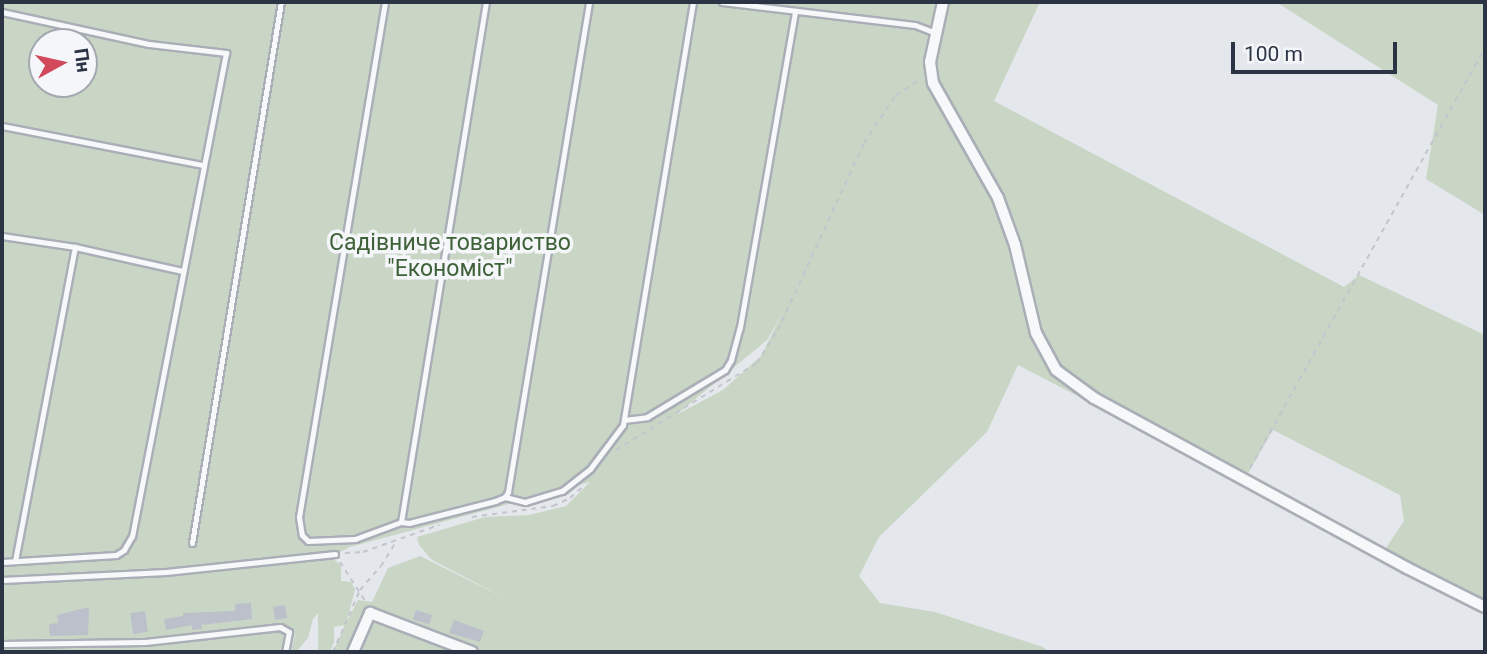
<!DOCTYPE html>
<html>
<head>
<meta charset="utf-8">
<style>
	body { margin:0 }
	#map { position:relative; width:1487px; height:654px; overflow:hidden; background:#e4e7ec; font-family:Roboto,sans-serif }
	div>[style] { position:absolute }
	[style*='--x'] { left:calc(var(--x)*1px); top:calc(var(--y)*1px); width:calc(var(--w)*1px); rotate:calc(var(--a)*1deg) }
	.green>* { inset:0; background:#c9d6c5 }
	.building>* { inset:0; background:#bbc0ca; transform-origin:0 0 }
	.path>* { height:2px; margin-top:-1px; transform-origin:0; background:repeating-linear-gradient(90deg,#c2c5cb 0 5px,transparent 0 10px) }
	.roads { filter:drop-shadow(2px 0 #a9aeb7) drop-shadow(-2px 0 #a9aeb7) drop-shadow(0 2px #a9aeb7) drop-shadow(0 -2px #a9aeb7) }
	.lane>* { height:5px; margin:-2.5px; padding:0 2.5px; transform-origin:2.5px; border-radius:2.5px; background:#f7f8fa }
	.street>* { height:10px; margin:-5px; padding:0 5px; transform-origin:5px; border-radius:5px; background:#f7f8fa }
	span { translate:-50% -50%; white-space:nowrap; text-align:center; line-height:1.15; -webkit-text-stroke:7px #f4f6f9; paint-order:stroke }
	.park-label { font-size:23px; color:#3f6138 }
	.frame { position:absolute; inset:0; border:4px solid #2b3445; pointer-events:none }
	.north { position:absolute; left:28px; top:28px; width:70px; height:70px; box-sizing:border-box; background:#f4f6f9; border:2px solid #a4a8b1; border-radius:50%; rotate:82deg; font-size:19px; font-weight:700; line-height:28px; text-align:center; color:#2b3445 }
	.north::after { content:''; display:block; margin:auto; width:24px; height:32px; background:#d1495b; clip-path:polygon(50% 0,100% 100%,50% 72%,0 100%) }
	.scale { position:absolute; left:1231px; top:42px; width:166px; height:32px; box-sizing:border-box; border:4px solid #2b3445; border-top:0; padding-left:9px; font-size:21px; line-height:24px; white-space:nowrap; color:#2b3445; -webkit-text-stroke:5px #f4f6f9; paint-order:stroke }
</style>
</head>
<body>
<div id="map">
	<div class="green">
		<i style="clip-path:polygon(evenodd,2px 2px,942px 2px,926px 42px,947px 2px,1040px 2px,994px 101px,1344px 287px,1359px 275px,1485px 335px,1485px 607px,1382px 554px,1404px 521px,1400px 495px,1273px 430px,1243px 482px,1018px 365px,987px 432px,879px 537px,859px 576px,880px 603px,935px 612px,1043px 647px,1049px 652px,333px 652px,345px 625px,334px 627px,334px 642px,330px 652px,318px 652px,318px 613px,313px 619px,308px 638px,296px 652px,290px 652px,296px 633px,284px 652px,2px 652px,2px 2px,42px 42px,84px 42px,84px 84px,42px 84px,42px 42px,2px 2px,782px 314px,761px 356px,723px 390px,676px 415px,767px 340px,782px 314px,2px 2px,590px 482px,566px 506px,529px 515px,485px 517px,417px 537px,419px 545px,432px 560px,507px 599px,420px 556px,388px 568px,372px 602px,358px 600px,347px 621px,355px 589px,351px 582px,341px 581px,341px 565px,333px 559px,334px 555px,350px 547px,590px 482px)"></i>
		<i style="clip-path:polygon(1276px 2px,1485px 2px,1485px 215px,1426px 179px,1438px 105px)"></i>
	</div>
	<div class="building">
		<i style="clip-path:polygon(251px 603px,252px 619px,201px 625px,202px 629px,192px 630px,192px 625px,166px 630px,164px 619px,183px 616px,183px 613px,235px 611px,235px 604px)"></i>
		<i style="left:285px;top:605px;width:13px;height:12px;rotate:81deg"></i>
		<i style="clip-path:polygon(89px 607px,88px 635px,50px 636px,49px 624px,58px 623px,57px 615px)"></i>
		<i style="left:416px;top:610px;width:17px;height:10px;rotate:17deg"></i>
		<i style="left:145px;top:611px;width:21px;height:15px;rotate:82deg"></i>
		<i style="clip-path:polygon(454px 620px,484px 631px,480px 642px,449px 633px)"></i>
	</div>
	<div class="path">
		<i style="--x:616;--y:450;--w:166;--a:-31.7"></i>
		<i style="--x:757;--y:363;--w:39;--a:-58"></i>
		<i style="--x:778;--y:330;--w:206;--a:-65.3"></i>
		<i style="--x:864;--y:143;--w:58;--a:-56.3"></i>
		<i style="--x:896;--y:95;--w:30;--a:-33"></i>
		<i style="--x:1250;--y:468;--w:482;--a:-60.8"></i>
		<i style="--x:472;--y:517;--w:82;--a:-7.7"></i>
		<i style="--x:553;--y:506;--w:19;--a:-25"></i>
		<i style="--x:570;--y:498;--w:20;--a:-41"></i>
		<i style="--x:345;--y:553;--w:18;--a:-3"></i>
		<i style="--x:363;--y:552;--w:81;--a:-19.6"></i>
		<i style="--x:340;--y:562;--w:50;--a:57.3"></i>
		<i style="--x:333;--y:652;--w:68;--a:-66.5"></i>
		<i style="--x:360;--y:590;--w:32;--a:-49"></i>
		<i style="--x:381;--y:566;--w:28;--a:-58"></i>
	</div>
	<div class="roads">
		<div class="lane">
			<i style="--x:385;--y:2;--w:522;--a:99.48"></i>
			<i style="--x:299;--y:517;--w:18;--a:81"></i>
			<i style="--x:302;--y:535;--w:8;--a:45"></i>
			<i style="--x:308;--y:541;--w:47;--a:-2.4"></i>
			<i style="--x:355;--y:539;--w:49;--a:-20.3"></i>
			<i style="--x:401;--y:522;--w:8;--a:7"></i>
			<i style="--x:409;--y:523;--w:89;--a:-14.3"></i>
			<i style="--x:495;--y:501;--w:11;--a:-22"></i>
			<i style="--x:505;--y:497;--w:6;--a:-59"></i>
			<i style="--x:508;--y:492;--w:497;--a:-80.6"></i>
			<i style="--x:722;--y:2;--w:194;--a:6.8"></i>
			<i style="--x:915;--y:25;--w:22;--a:21"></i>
			<i style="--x:2;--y:12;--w:150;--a:12.3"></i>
			<i style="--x:149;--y:44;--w:78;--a:6.7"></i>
			<i style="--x:226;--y:53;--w:492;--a:101"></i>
			<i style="--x:132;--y:536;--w:16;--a:120"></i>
			<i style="--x:124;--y:550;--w:9;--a:148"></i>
			<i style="--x:116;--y:555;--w:114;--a:176.5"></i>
			<i style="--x:2;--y:126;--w:205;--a:11"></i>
			<i style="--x:2;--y:236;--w:74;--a:8.6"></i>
			<i style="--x:75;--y:247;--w:110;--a:12.6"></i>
			<i style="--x:624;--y:420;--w:23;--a:-7"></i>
			<i style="--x:647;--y:417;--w:91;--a:-31.1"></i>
			<i style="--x:725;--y:370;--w:12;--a:-59"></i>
			<i style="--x:731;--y:360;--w:34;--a:-75"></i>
			<i style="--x:740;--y:327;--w:321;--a:-80.1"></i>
			<i style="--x:505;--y:497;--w:21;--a:14"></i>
			<i style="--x:525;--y:502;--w:39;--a:-17"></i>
			<i style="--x:562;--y:491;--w:36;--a:-38"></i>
			<i style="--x:590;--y:469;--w:55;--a:-53.1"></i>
			<i style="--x:623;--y:425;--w:429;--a:-80.6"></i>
			<i style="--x:401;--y:522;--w:527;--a:-80.72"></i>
			<i style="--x:192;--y:543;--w:548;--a:-80.66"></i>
			<i style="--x:15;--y:561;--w:320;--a:-79.2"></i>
			<i style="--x:2;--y:580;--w:164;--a:-2.8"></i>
			<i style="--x:166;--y:572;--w:170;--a:-6.1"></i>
			<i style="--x:2;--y:644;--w:143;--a:-0.8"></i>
			<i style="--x:145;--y:642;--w:136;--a:-6.3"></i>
			<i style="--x:280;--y:627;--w:10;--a:29"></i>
			<i style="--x:289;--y:632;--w:20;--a:101"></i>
		</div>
		<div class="street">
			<i style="--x:943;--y:2;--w:61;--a:102.2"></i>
			<i style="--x:930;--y:62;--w:21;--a:82"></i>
			<i style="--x:933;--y:83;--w:132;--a:60.5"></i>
			<i style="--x:998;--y:198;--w:50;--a:70.1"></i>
			<i style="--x:1015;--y:245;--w:90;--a:76.6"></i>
			<i style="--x:1036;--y:333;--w:42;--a:61.6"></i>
			<i style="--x:1056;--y:370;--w:47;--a:36.4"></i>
			<i style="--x:1094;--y:398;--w:356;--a:28.5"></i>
			<i style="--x:1407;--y:568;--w:87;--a:26.6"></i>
			<i style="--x:353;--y:652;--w:43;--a:-66.4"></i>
			<i style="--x:370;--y:613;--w:109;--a:20.9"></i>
		</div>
	</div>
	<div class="park-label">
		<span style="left:450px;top:256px">Садівниче товариство<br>"Економіст"</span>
	</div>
	<div class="frame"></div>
	<div class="north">Пн</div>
	<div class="scale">100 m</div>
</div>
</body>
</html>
